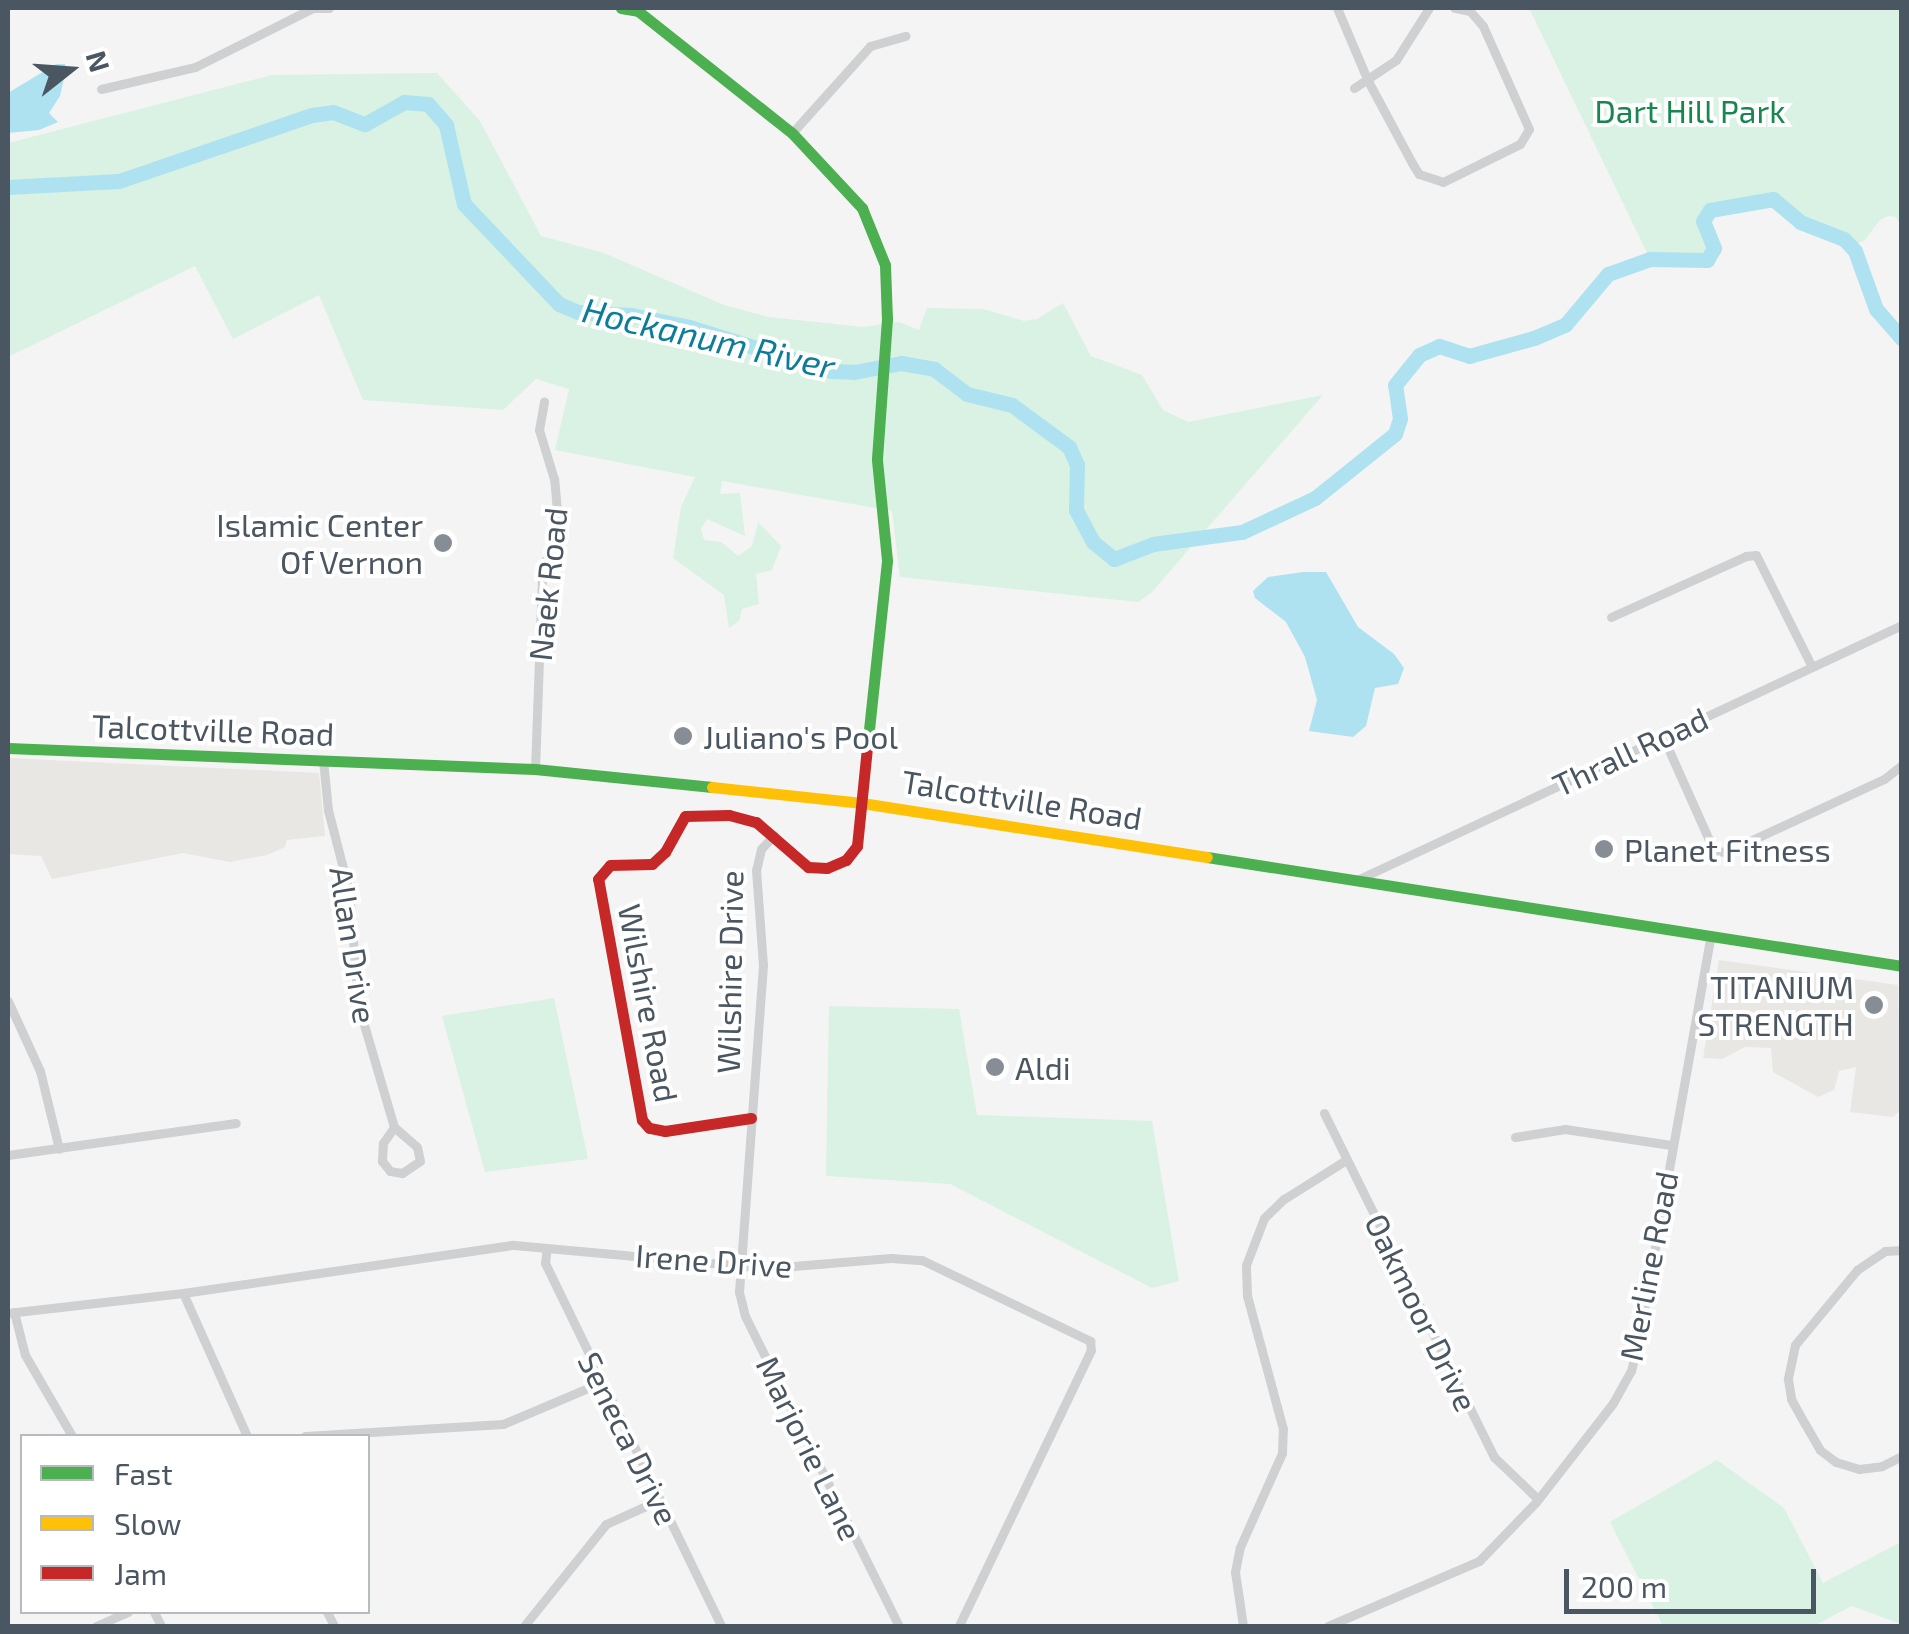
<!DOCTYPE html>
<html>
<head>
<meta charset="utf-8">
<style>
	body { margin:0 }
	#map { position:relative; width:1909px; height:1634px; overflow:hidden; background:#f4f4f4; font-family:"Exo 2",sans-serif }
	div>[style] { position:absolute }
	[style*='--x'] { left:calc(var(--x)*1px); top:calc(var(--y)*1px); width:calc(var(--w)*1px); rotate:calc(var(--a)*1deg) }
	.commercial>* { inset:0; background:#e8e7e3 }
	.green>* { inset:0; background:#d9f2e3 }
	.water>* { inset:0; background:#aee2f0 }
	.river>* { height:15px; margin:-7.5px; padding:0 7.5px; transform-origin:7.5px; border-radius:7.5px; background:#aee2f0 }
	.street>* { height:9px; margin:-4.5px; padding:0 4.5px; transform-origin:4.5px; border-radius:4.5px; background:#ced0d2 }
	.fast>* { height:11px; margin:-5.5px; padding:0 5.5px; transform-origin:5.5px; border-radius:5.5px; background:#4caf50 }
	.slow>* { height:11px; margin:-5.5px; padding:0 5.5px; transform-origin:5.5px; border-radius:5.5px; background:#ffc107 }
	.jam>* { height:11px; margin:-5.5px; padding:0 5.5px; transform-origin:5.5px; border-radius:5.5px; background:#c62828 }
	.dots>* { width:28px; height:28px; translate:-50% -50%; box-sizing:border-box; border:5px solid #fff; border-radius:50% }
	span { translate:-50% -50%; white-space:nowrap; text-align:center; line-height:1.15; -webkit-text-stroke:8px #fff; paint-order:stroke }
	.park-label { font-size:32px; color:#17864f }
	.poi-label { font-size:32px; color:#4a5661 }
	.right { translate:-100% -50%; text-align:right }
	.left { translate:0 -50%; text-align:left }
	.street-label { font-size:32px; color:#4a5661 }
	.water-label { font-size:35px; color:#0c7c9b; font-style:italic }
	.frame { position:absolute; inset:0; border:10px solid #4a5661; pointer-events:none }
	.legend { position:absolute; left:20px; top:1434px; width:350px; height:180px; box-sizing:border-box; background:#fff; border:2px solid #b7bbc0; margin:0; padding:12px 18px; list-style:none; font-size:30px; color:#4a5661 }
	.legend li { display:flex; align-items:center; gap:20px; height:50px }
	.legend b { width:50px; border:2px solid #b7bbc0 }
	.north { position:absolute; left:20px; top:20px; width:100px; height:100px; -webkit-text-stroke:8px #fff; paint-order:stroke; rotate:73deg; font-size:28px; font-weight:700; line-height:40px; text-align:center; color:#4a5661 }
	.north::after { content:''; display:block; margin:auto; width:35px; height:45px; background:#4a5661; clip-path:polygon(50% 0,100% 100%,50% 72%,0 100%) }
	.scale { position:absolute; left:1564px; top:1569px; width:252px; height:45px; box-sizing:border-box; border:5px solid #4a5661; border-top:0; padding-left:12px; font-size:30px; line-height:35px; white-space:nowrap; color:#4a5661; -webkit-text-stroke:8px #fff; paint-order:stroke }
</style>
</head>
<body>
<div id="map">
	<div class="commercial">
		<i style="clip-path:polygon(8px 758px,319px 773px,325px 836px,287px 840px,285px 847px,267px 855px,230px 862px,183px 853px,52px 879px,41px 856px,8px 854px)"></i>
		<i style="clip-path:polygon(1719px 960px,1898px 985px,1901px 1110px,1893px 1117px,1850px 1112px,1856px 1067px,1839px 1071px,1834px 1090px,1818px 1097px,1773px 1072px,1771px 1048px,1745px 1047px,1722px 1059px,1703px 1058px)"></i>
	</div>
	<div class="green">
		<i style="clip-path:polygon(1529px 8px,1901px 8px,1901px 226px,1896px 217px,1888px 216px,1880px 220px,1864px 241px,1851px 245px,1833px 232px,1796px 220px,1776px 200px,1755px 200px,1704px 214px,1703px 224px,1714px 248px,1708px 259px,1650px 259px)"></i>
		<i style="clip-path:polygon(437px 73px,480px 121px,541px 236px,604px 253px,724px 305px,769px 317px,862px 327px,899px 322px,919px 330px,927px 308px,983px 309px,1024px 321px,1037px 319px,1063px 303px,1091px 356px,1142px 375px,1163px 410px,1188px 422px,1323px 395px,1151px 593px,1138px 602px,900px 577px,892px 511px,722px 481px,720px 494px,740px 493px,745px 536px,707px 519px,701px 529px,704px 540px,721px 542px,738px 556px,752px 546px,758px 522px,781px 546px,772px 570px,756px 574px,759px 604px,742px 609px,739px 621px,729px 628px,724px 595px,673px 558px,681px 507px,695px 477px,555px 450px,569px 389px,536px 379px,503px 410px,363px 400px,319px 295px,233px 339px,195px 266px,8px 357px,8px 143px,272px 75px)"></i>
		<i style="clip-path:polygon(554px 998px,588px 1159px,485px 1172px,442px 1016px)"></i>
		<i style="clip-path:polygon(829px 1006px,959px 1009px,977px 1115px,1152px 1121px,1179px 1281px,1152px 1288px,950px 1184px,826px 1176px)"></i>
		<i style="clip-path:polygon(1717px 1460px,1784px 1508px,1823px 1583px,1901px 1542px,1901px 1624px,1852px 1606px,1813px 1626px,1663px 1626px,1610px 1522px)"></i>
	</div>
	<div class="water">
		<i style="clip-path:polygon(56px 64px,65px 64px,66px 70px,60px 96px,49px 113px,58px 122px,39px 130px,8px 133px,8px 93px)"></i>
		<i style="clip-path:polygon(1303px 572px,1326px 572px,1358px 627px,1394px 654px,1404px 668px,1398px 684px,1375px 688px,1366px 726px,1353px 737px,1309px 731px,1317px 700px,1305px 657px,1286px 622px,1255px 598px,1253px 591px,1268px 577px)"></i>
	</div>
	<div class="river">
		<i style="--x:8;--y:187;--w:111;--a:-3.1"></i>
		<i style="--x:119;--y:181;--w:204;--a:-18.9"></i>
		<i style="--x:312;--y:115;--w:21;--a:-8"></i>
		<i style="--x:333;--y:112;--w:34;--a:21"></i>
		<i style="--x:365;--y:124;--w:45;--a:-29.4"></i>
		<i style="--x:404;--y:102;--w:24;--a:5"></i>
		<i style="--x:428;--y:104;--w:28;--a:49"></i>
		<i style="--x:446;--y:125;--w:81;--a:77.2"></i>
		<i style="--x:464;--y:204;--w:138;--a:46.5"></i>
		<i style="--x:559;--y:304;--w:21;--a:23"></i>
		<i style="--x:578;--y:312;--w:53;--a:3.2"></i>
		<i style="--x:631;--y:315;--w:59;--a:11.7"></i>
		<i style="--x:689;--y:327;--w:149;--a:17.2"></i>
		<i style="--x:831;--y:371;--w:23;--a:2"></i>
		<i style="--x:854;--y:372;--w:48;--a:-10.8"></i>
		<i style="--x:901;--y:363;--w:34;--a:10"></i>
		<i style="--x:934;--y:369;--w:41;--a:37.1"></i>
		<i style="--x:967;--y:394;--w:46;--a:13.7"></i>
		<i style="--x:1012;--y:405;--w:71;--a:36.4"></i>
		<i style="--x:1069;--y:447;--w:20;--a:66"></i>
		<i style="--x:1077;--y:465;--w:45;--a:91.3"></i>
		<i style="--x:1076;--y:510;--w:36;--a:62"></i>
		<i style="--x:1093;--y:542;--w:27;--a:39"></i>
		<i style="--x:1114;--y:559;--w:42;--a:-21"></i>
		<i style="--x:1153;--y:544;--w:90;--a:-7.7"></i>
		<i style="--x:1242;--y:532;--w:81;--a:-25"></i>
		<i style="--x:1315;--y:498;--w:102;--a:-38.7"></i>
		<i style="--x:1395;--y:434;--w:16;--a:-72"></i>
		<i style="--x:1400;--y:419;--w:34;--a:-98"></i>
		<i style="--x:1395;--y:385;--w:38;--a:-51"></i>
		<i style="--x:1419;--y:355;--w:22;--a:-24"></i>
		<i style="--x:1439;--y:346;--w:32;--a:18"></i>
		<i style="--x:1469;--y:356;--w:67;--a:-15.5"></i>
		<i style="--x:1534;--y:338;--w:34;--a:-23"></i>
		<i style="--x:1565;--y:325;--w:67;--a:-49.9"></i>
		<i style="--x:1608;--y:274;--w:45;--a:-19.7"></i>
		<i style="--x:1650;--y:259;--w:57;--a:1"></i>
		<i style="--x:1707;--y:260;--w:14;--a:-60"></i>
		<i style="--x:1714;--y:248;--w:29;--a:-112"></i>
		<i style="--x:1703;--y:221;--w:13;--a:-58"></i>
		<i style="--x:1710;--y:210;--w:64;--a:-9.9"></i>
		<i style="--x:1773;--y:199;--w:35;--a:40"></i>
		<i style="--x:1800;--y:222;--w:47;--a:21.1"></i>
		<i style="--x:1844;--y:239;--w:16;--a:47"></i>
		<i style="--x:1855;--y:251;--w:62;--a:70.1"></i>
		<i style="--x:1876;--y:309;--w:40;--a:49"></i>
	</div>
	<div class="street">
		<i style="--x:1337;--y:8;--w:79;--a:67"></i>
		<i style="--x:1368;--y:81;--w:93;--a:61.8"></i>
		<i style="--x:1412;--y:163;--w:13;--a:58"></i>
		<i style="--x:1419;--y:174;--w:25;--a:18"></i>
		<i style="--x:1443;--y:182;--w:86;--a:-26.3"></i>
		<i style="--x:1520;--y:144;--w:17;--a:-59"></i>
		<i style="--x:1529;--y:129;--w:113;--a:-114.1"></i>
		<i style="--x:1483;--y:26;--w:20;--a:-131"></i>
		<i style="--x:1470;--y:11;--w:16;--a:-169"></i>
		<i style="--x:1354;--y:88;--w:50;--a:-33.7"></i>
		<i style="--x:1396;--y:60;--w:62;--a:-57.6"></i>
		<i style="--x:101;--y:89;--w:97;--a:-13.2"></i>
		<i style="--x:195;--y:67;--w:132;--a:-26.6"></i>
		<i style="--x:313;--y:8;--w:16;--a:0"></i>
		<i style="--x:792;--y:133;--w:117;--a:-48.1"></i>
		<i style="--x:870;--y:46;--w:37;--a:-16"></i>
		<i style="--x:1611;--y:617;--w:148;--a:-24.3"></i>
		<i style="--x:1746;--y:556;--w:10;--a:-6"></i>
		<i style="--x:1756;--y:555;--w:123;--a:63.4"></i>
		<i style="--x:1663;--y:737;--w:125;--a:65.9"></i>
		<i style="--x:1714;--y:851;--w:12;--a:5"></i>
		<i style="--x:1726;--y:852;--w:174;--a:-24.8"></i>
		<i style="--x:1884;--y:779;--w:23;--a:-38"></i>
		<i style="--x:323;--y:760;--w:50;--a:84.3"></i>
		<i style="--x:328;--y:810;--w:84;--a:75.5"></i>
		<i style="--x:349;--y:891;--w:113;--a:85.4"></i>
		<i style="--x:358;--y:1004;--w:128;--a:73.7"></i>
		<i style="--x:394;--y:1127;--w:30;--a:41"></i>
		<i style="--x:417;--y:1147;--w:14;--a:78"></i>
		<i style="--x:420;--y:1161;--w:22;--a:146"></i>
		<i style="--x:402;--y:1173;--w:12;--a:-171"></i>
		<i style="--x:390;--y:1171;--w:13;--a:-129"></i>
		<i style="--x:382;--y:1161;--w:18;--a:-87"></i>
		<i style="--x:383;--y:1143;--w:19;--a:-55"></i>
		<i style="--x:535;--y:769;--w:191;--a:-87.9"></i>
		<i style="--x:542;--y:578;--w:69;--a:-77.4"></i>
		<i style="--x:557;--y:511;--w:32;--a:-95"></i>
		<i style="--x:554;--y:479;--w:51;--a:-107"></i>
		<i style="--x:539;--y:430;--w:29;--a:-80"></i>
		<i style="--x:774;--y:835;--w:19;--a:133"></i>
		<i style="--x:761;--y:849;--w:22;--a:103"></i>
		<i style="--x:756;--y:870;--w:95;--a:85.8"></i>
		<i style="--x:763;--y:965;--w:328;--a:94.2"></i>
		<i style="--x:739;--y:1292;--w:25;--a:76"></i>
		<i style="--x:745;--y:1316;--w:346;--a:63.6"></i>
		<i style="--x:1359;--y:879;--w:599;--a:-25.07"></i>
		<i style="--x:8;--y:1001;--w:77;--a:65.4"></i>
		<i style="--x:40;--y:1071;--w:80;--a:76.3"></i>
		<i style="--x:1324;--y:1113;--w:384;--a:63.7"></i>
		<i style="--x:1494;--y:1457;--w:61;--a:43.7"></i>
		<i style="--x:1515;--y:1137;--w:51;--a:-9.1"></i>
		<i style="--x:1565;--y:1129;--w:107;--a:8.6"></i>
		<i style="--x:8;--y:1155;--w:230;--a:-8"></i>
		<i style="--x:547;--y:1248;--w:15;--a:98"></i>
		<i style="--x:545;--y:1263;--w:403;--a:64.1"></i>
		<i style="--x:1902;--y:1250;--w:17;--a:177"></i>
		<i style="--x:1885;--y:1251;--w:34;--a:146"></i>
		<i style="--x:1857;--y:1270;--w:97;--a:129.6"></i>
		<i style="--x:1795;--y:1345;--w:35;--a:102"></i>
		<i style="--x:1788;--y:1379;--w:20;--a:81"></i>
		<i style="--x:1791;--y:1399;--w:29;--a:61"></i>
		<i style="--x:1805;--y:1424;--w:30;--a:60"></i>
		<i style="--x:1820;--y:1450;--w:20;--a:37"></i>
		<i style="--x:1836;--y:1462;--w:24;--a:17"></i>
		<i style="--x:1859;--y:1469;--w:23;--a:-7"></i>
		<i style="--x:1882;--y:1466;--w:22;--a:-27"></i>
		<i style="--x:183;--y:1293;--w:157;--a:65.9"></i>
		<i style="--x:14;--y:1312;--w:44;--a:75.7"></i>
		<i style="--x:25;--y:1355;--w:94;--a:59.9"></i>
		<i style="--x:8;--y:1313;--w:176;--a:-6.5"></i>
		<i style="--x:183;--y:1293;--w:334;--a:-8.3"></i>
		<i style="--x:514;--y:1245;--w:256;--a:5.2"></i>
		<i style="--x:769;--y:1268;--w:122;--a:-4.7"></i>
		<i style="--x:891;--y:1258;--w:31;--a:4"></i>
		<i style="--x:922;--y:1260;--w:187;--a:25.7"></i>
		<i style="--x:1090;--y:1341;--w:9;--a:84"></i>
		<i style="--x:1091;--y:1350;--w:306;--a:115.6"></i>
		<i style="--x:305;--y:1436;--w:198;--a:-3.5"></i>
		<i style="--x:503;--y:1424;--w:108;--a:-23"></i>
		<i style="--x:154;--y:1612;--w:16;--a:63"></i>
		<i style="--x:327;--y:1612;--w:16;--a:63"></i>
		<i style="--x:96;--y:1626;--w:35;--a:-24"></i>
		<i style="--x:524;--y:1626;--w:131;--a:-51.2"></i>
		<i style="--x:606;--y:1524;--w:58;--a:-24.4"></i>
		<i style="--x:1243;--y:1626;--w:55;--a:-98.4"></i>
		<i style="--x:1235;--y:1572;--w:25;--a:-79"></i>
		<i style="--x:1240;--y:1547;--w:103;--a:-65.9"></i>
		<i style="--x:1282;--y:1453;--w:24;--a:-88"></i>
		<i style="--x:1283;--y:1429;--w:138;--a:-105.1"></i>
		<i style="--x:1247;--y:1296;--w:31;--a:-92"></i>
		<i style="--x:1246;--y:1265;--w:50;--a:-69"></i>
		<i style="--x:1264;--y:1218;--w:28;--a:-44"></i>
		<i style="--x:1284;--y:1199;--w:73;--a:-32.2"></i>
		<i style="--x:1328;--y:1626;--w:164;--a:-23.3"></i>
		<i style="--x:1479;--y:1561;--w:82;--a:-46"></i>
		<i style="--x:1536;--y:1502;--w:125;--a:-52.1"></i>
		<i style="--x:1613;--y:1403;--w:37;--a:-61"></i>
		<i style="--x:1631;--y:1371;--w:40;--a:-77"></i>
		<i style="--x:1640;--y:1332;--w:400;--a:-79.9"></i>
	</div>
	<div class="fast">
		<i style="--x:621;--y:8;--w:17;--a:10"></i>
		<i style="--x:638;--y:11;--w:196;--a:38.4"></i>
		<i style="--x:792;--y:133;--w:103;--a:47"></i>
		<i style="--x:862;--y:208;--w:61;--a:68"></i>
		<i style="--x:885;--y:265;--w:54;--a:87.9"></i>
		<i style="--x:887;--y:319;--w:141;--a:94.1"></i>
		<i style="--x:877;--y:460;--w:101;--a:84.3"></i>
		<i style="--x:887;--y:561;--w:187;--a:96.1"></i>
		<i style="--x:8;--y:748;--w:527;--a:2.28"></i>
		<i style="--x:535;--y:769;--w:178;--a:5.8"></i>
		<i style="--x:1207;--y:857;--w:703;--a:8.91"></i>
	</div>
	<div class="slow">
		<i style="--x:712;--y:787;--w:151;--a:6.1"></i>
		<i style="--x:862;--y:803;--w:349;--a:8.9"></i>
	</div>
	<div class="jam">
		<i style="--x:751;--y:1118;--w:87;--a:171.4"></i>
		<i style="--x:665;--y:1131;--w:16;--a:-169"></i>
		<i style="--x:649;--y:1128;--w:11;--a:-131"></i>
		<i style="--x:642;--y:1120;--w:245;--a:-100.3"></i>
		<i style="--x:598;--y:879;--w:18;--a:-49"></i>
		<i style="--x:610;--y:865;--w:42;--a:-1.4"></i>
		<i style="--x:652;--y:864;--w:18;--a:-43"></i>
		<i style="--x:665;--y:852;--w:41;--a:-60.9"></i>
		<i style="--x:685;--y:816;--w:44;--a:-1.3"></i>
		<i style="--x:729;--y:815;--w:28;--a:15"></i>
		<i style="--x:756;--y:822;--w:69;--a:40.9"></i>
		<i style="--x:808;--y:867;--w:19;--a:3"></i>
		<i style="--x:827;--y:868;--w:21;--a:-23"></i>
		<i style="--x:846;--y:860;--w:18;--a:-52"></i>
		<i style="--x:857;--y:846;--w:100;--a:-84.2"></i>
	</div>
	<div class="dots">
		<i style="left:443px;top:543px;background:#868d94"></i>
		<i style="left:683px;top:736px;background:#868d94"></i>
		<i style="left:1604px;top:849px;background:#868d94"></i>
		<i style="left:1874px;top:1005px;background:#868d94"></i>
		<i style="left:995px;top:1067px;background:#868d94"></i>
	</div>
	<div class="park-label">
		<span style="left:1690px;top:110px">Dart Hill Park</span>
	</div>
	<div class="poi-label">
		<span class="right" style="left:423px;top:543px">Islamic Center<br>Of Vernon</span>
		<span class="left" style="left:703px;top:736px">Juliano's Pool</span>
		<span class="left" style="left:1624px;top:849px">Planet Fitness</span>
		<span class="right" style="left:1854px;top:1005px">TITANIUM<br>STRENGTH</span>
		<span class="left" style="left:1015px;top:1067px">Aldi</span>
	</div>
	<div class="street-label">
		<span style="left:547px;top:584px;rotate:-84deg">Naek Road</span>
		<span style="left:213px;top:729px;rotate:2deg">Talcottville Road</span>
		<span style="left:1630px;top:751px;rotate:-25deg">Thrall Road</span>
		<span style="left:1022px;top:799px;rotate:9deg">Talcottville Road</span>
		<span style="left:354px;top:945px;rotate:81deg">Allan Drive</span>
		<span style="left:729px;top:972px;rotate:-89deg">Wilshire Drive</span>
		<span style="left:649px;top:1003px;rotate:79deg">Wilshire Road</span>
		<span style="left:714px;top:1260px;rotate:4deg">Irene Drive</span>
		<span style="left:1648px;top:1266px;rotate:-79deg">Merline Road</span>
		<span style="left:1422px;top:1312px;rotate:64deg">Oakmoor Drive</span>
		<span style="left:629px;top:1438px;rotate:64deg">Seneca Drive</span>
		<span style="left:810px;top:1448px;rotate:64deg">Marjorie Lane</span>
	</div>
	<div class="water-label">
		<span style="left:709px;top:337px;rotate:13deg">Hockanum River</span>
	</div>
	<div class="frame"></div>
	<ul class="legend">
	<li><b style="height:12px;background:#4caf50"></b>Fast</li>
	<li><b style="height:12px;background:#ffc107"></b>Slow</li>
	<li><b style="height:12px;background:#c62828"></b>Jam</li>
	</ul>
	<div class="north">N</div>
	<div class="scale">200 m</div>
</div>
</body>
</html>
